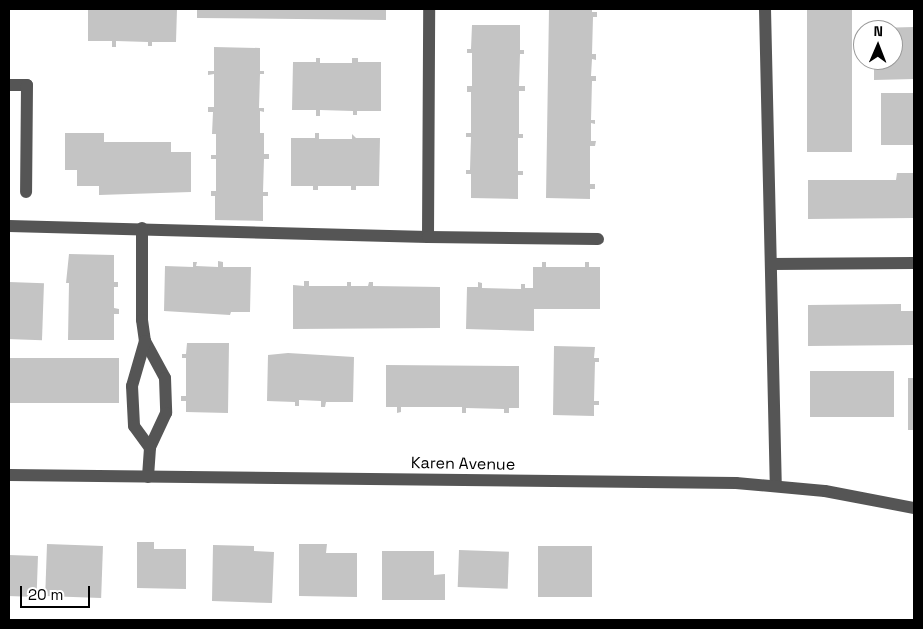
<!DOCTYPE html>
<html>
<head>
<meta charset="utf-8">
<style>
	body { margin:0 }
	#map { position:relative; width:923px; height:629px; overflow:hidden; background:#fff; font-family:"Space Grotesk",sans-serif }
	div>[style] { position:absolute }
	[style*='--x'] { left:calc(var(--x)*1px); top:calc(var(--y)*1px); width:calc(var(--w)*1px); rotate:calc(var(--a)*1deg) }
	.building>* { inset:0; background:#c4c4c4; transform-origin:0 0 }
	.minor>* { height:12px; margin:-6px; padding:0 6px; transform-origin:6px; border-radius:6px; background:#555 }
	span { translate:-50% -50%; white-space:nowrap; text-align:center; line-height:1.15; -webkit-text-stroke:5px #fff; paint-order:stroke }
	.street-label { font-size:16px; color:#000 }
	.frame { position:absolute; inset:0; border:10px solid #000; pointer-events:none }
	.north { position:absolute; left:853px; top:20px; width:50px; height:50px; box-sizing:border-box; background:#fff; border:1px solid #999; border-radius:50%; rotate:1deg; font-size:14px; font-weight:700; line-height:20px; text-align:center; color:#000 }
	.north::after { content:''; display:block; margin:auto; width:18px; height:22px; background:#000; clip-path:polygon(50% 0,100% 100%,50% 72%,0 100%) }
	.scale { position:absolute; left:20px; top:586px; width:70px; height:22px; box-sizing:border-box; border:2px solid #000; border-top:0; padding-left:6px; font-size:15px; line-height:18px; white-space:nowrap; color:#000; -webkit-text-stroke:4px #fff; paint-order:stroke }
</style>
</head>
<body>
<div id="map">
	<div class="building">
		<i style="clip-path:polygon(88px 9px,177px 9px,176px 42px,152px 42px,152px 46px,148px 46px,148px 42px,116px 41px,116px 47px,112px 47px,112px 41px,88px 41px)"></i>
		<i style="clip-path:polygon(197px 9px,386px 9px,386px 20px,197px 18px)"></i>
		<i style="clip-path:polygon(549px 9px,592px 9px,592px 12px,597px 12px,597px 17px,593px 17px,592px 54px,596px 54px,596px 60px,592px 59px,591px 76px,596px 76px,596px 81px,592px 81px,591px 120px,595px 120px,595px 124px,591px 123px,591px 141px,596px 141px,595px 146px,590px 146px,590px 184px,595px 184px,595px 189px,590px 189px,590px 199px,546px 198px)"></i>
		<i style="left:807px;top:9px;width:45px;height:143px"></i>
		<i style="clip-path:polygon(472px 25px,520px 25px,520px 50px,524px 50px,524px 54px,520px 54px,519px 86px,525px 86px,525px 91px,519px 91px,519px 134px,523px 134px,523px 138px,518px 138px,518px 171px,523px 171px,523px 175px,518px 175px,518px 199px,471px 198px,471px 174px,466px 174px,466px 170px,470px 170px,471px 137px,466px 137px,466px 133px,471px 133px,471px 92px,467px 92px,467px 86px,472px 86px,472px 53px,467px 53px,467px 49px,471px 49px)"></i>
		<i style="clip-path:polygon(914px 27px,914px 79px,874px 80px,874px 60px,893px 60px,893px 30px,876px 28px)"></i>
		<i style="clip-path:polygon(214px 47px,260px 48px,260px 71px,264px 71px,264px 74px,260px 74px,259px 108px,264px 108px,264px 112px,260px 111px,260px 133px,264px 133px,264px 154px,269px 154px,269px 159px,264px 159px,263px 192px,268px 192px,268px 196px,263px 196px,263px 221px,215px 220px,215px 196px,211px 196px,211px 191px,216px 191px,216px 159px,211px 159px,211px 155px,216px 155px,216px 134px,212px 134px,213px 112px,208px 112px,208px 107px,214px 107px,214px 74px,208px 75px,208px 71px,214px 71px)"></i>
		<i style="clip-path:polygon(316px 58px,320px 58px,320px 63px,352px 63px,352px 58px,358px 58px,358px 62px,381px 62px,381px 111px,357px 111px,357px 115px,353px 115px,353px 111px,320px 110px,320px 116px,316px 116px,316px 110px,292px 110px,293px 62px,316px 62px)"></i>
		<i style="left:881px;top:93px;width:33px;height:52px"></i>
		<i style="clip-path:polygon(65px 133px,104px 133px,104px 142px,171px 142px,171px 152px,191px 152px,191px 192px,99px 195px,99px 186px,77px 186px,77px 170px,65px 170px)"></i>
		<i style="clip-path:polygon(315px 133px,319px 133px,319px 139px,352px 139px,352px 134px,356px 138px,380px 138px,379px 186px,356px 186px,356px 190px,351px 190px,351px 186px,318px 186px,318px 190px,313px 190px,313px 186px,291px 186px,291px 138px,315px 138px)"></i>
		<i style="clip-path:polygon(897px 173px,914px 173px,914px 218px,808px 219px,808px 180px,896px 180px)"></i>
		<i style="clip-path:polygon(69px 254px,114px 255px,114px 282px,118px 282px,118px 287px,114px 287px,114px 308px,119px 309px,119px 314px,114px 314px,114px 340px,68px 340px,69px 283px,66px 283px)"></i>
		<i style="clip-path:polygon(218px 261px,223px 262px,223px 267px,251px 267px,250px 312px,231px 312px,230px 315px,164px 311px,165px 266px,193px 267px,193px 262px,197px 262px,196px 266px,218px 267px)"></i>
		<i style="clip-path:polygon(542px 262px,546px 262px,546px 267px,585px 267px,585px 262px,589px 262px,589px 267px,600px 267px,600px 309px,534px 309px,534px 331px,466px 329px,467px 287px,478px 287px,478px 282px,482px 283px,482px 288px,521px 289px,521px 284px,525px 284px,525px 288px,533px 288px,533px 267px,542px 267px)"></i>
		<i style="clip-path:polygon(304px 281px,309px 281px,309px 286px,347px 286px,347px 282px,351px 282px,351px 286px,368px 286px,369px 282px,373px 282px,373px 286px,440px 287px,440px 328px,293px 329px,293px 285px,304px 286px)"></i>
		<i style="left:9px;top:282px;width:35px;height:57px;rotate:2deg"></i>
		<i style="clip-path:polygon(901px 304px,901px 311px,914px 311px,914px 345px,808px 346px,808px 305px)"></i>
		<i style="clip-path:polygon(187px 343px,229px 343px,228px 413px,186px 412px,186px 401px,181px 401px,181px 396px,186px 396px,186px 358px,182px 358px,182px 354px,186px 354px)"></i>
		<i style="clip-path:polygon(554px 346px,595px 347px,594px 358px,599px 358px,599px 362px,595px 362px,594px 401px,599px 401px,599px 405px,594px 405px,594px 416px,553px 415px)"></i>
		<i style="clip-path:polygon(288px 353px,354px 357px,353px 402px,326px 402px,325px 407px,321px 407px,321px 401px,299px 400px,299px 406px,295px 406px,295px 402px,267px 401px,268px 355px)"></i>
		<i style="left:9px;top:358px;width:110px;height:45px"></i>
		<i style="clip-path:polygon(386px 365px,519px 366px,519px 408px,509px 408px,509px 413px,504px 413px,504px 409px,466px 408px,466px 413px,462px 413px,462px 407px,401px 407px,401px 412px,397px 413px,397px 407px,386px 407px)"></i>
		<i style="left:810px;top:371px;width:84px;height:46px"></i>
		<i style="left:914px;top:378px;width:52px;height:6px;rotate:90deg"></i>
		<i style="clip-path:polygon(137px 542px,154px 542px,154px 549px,186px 549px,186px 589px,137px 588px)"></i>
		<i style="left:47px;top:544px;width:56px;height:52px;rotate:2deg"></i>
		<i style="clip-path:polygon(299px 544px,327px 544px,326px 553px,357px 553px,357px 597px,299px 596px)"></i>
		<i style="clip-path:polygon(213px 545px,254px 546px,254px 551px,274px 552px,272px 603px,212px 601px)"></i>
		<i style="left:538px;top:546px;width:54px;height:51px"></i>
		<i style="left:459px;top:550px;width:50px;height:37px;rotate:2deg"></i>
		<i style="clip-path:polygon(382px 551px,434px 551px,434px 575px,445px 574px,445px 600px,382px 600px)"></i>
		<i style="left:9px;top:555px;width:29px;height:41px;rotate:2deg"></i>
	</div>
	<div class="minor">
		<i style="--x:765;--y:9;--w:477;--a:88.7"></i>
		<i style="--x:9;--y:85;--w:18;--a:0"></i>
		<i style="--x:27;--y:85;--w:107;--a:90.5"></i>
		<i style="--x:9;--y:226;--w:419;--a:1.5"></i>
		<i style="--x:428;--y:237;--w:228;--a:-89.7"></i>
		<i style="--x:142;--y:228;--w:92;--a:90"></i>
		<i style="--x:142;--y:320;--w:21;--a:82"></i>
		<i style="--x:145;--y:341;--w:42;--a:61.6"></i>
		<i style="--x:165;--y:378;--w:35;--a:88"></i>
		<i style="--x:166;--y:413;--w:38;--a:115"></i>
		<i style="--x:150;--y:448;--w:29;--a:94"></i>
		<i style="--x:428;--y:237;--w:170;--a:0.7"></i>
		<i style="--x:771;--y:264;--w:143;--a:-0.4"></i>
		<i style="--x:145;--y:341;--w:47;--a:106.1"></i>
		<i style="--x:132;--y:386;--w:40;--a:87.1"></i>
		<i style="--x:134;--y:426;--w:27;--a:54"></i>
		<i style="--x:9;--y:475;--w:727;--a:0.63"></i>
		<i style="--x:736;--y:483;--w:89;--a:5.1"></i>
		<i style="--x:825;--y:491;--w:91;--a:10.8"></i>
	</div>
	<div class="street-label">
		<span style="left:463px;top:464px;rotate:1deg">Karen Avenue</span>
	</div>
	<div class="frame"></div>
	<div class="north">N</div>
	<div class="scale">20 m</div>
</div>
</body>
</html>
